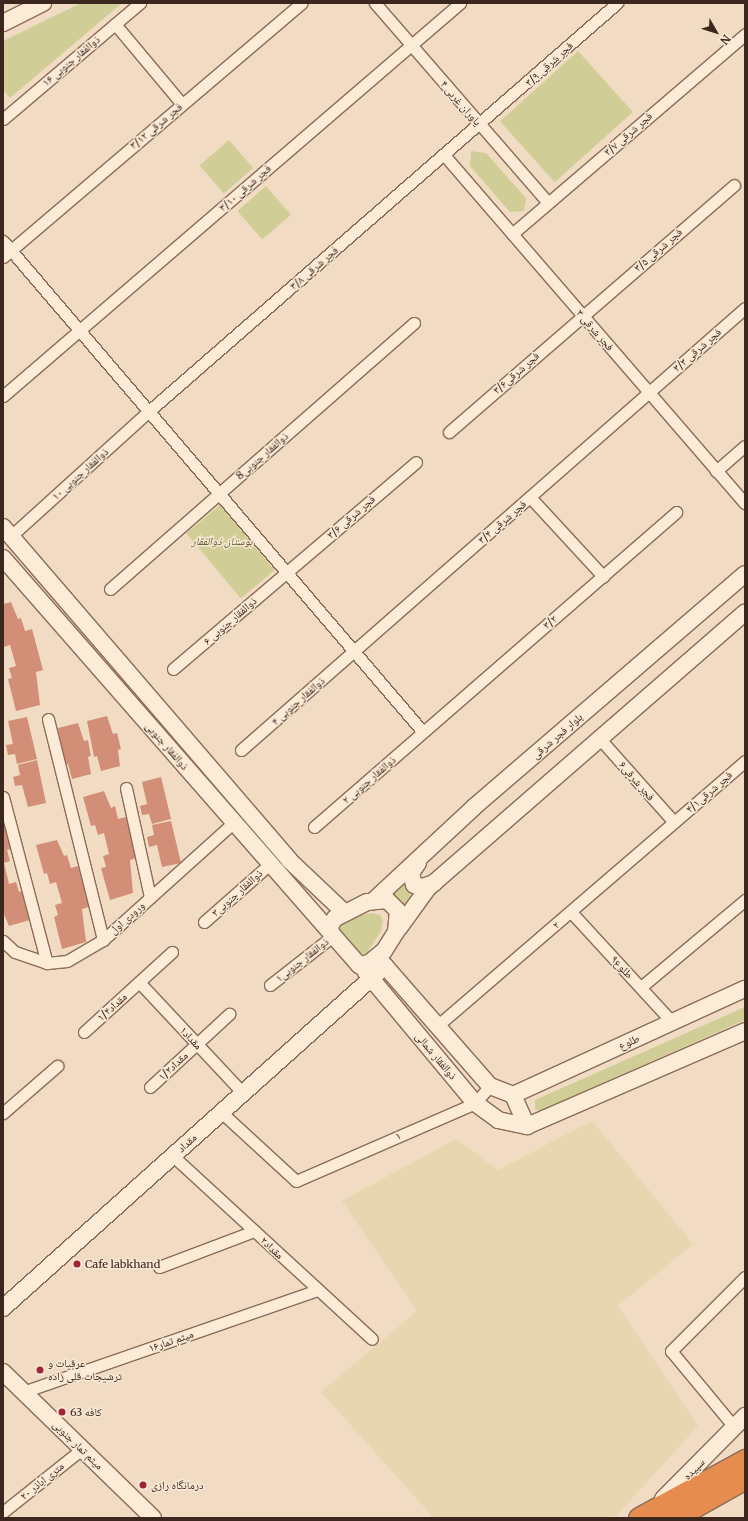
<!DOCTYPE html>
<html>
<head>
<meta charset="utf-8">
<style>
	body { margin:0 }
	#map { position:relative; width:748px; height:1521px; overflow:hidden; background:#f1dcc3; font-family:Merriweather,"Noto Naskh Arabic",serif }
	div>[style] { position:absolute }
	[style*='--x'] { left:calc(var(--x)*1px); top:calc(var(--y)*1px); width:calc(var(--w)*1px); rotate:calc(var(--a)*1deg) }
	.farmland>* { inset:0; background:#e7d6af }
	.green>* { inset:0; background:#d0ce96; transform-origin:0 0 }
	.building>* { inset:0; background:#d28e76 }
	.roads { filter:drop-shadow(1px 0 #8c6c58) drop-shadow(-1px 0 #8c6c58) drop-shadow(0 1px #8c6c58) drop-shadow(0 -1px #8c6c58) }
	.street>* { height:11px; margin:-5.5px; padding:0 5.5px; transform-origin:5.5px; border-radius:5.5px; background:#fbebd7 }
	.secondary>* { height:16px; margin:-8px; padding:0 8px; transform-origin:8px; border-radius:8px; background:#fbebd7 }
	.highway>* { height:21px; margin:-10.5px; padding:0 10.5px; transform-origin:10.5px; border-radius:10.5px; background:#e58c4e }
	.dots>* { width:11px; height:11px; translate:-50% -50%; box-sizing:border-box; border:2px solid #f8e7d3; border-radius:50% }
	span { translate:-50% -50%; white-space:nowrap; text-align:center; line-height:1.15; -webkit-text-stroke:3px #f8e7d3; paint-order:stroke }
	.street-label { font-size:11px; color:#3b271d }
	.park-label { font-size:11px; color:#545922; font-style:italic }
	.poi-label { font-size:11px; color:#3b271d }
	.left { translate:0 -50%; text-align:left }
	.frame { position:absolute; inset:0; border:4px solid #3b271d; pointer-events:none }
	.north { position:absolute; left:696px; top:12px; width:40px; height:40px; -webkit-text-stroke:3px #f8e7d3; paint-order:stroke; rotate:129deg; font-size:11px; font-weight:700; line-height:16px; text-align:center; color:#3b271d }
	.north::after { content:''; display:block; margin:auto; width:14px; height:18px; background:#3b271d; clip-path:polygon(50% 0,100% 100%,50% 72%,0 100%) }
</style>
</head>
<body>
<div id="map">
	<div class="farmland">
		<i style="clip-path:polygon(592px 1121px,693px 1244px,618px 1306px,698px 1426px,617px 1515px,609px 1518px,434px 1518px,321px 1392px,417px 1311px,342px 1201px,456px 1139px,498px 1170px)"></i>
	</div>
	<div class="green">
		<i style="clip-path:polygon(81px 3px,122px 3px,10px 98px,3px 90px,3px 41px)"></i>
		<i style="left:578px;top:51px;width:82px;height:105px;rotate:48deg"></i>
		<i style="left:229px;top:140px;width:37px;height:39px;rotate:49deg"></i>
		<i style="clip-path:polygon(471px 151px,486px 153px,526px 198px,524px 211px,510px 212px,470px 166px)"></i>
		<i style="left:266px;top:186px;width:38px;height:38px;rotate:49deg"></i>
		<i style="left:220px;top:505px;width:85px;height:44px;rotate:50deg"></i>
		<i style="clip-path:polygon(404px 884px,412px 896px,403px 911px,389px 895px)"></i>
		<i style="clip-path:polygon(371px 913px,380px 915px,383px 920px,381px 931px,368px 951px,360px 957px,335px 934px,345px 918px)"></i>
		<i style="clip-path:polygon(745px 1007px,745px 1020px,540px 1111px,535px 1109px,535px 1100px)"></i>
	</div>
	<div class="building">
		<i style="clip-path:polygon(11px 602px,18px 619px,21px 618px,25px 631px,32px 629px,43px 670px,36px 672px,40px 705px,16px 711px,8px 679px,12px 678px,9px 668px,16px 666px,10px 645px,4px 647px,3px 643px,3px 604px)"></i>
		<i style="clip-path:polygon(107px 716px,113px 734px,117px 733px,121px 749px,118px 750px,120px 766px,101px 771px,97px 756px,94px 757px,87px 721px)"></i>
		<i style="clip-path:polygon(27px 717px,37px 759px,17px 764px,15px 754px,8px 755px,6px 745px,13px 744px,8px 721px)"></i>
		<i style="clip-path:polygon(78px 723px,84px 741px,88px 740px,91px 756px,88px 757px,91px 774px,72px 779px,68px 764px,65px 765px,58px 728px)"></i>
		<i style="clip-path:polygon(37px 760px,46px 803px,28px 807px,22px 785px,15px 786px,13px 777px,20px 775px,18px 765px)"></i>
		<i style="clip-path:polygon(161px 777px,171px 819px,152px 824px,149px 814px,142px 815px,140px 806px,147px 804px,142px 782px)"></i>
		<i style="clip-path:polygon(104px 791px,111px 808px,115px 806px,118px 819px,126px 817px,137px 858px,130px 860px,133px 893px,110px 900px,101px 868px,106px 867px,103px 856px,109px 854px,104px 833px,98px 835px,95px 825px,91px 826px,83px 797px)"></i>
		<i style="clip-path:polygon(3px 817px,12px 849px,7px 850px,10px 861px,4px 863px,9px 884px,16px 882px,19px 892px,22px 891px,30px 920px,9px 926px,3px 912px)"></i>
		<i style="clip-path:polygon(171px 821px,181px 863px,162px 867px,157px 845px,149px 847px,147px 837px,154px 835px,152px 825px)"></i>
		<i style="clip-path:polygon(57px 840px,64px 856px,67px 855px,71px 868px,78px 866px,89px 907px,82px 909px,86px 942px,62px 949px,54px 917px,58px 915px,55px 905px,62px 903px,56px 882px,50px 884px,47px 873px,44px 874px,36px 845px)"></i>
	</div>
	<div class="roads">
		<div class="street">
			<i style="--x:375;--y:3;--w:264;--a:49.1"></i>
			<i style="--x:115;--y:24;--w:104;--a:50.1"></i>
			<i style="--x:3;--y:119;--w:180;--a:-40.3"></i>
			<i style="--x:445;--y:156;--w:459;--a:49.2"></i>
			<i style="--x:512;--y:234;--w:307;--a:-40.6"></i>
			<i style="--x:3;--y:241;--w:646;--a:49.46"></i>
			<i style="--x:3;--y:257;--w:392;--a:-40.4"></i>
			<i style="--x:3;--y:396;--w:603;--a:-40.69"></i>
			<i style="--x:449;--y:432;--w:377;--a:-40.9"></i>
			<i style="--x:716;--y:471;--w:38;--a:-41"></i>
			<i style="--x:530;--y:497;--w:108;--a:47.3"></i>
			<i style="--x:11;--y:536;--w:186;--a:-42.2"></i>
			<i style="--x:149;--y:411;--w:621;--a:-41.08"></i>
			<i style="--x:110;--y:589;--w:404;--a:-41.2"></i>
			<i style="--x:173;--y:669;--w:319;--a:-40.4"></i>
			<i style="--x:48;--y:719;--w:228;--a:76"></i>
			<i style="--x:600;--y:739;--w:111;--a:48.3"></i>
			<i style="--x:241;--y:750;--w:670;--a:-41.25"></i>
			<i style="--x:126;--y:788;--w:112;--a:77.6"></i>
			<i style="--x:3;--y:797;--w:172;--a:75.2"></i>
			<i style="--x:314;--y:827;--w:480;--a:-41"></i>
			<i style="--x:571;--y:912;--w:149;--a:47.4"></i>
			<i style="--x:204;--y:922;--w:89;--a:-41.4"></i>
			<i style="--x:3;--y:941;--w:16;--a:43"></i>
			<i style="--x:15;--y:952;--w:34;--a:19"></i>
			<i style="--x:47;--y:963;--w:20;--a:-6"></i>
			<i style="--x:67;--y:961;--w:42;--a:-30.3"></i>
			<i style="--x:103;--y:940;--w:176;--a:-42"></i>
			<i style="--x:139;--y:982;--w:152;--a:46.9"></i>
			<i style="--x:270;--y:985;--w:81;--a:-38"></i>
			<i style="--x:641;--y:987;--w:136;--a:-39.9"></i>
			<i style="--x:437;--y:1026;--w:406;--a:-40.7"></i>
			<i style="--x:84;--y:1032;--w:119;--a:-42.3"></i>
			<i style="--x:150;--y:1087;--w:108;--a:-42.7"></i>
			<i style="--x:221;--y:1112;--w:102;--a:42.6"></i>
			<i style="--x:296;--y:1181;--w:195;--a:-23.5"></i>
			<i style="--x:475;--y:1103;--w:23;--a:-49"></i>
			<i style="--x:3;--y:1113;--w:72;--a:-41"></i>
			<i style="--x:173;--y:1156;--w:270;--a:42.6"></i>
			<i style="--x:159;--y:1267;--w:102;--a:-20.8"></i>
			<i style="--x:23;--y:1392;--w:312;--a:-19.1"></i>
			<i style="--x:735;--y:1428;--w:100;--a:-129.7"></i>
			<i style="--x:671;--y:1351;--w:105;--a:-45"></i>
			<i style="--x:3;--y:1512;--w:101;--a:-38.6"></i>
		</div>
		<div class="secondary">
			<i style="--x:3;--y:23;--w:45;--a:-26.6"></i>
			<i style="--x:3;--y:527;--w:439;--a:49.3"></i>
			<i style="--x:289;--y:860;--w:76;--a:43.4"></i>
			<i style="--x:3;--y:558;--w:541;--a:48.82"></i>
			<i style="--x:359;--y:965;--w:10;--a:-11"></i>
			<i style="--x:369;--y:963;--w:19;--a:-39"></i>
			<i style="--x:384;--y:951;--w:22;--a:-58"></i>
			<i style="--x:396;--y:932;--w:21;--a:-85"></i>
			<i style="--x:398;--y:911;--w:16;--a:-135"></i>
			<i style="--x:387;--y:900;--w:20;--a:174"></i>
			<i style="--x:367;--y:902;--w:36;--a:153"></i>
			<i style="--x:335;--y:918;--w:9;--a:122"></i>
			<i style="--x:330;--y:926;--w:7;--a:82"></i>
			<i style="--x:418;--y:863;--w:12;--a:125"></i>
			<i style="--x:411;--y:873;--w:12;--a:76"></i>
			<i style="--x:414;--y:885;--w:8;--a:14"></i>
			<i style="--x:422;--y:887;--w:13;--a:-18"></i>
			<i style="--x:373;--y:901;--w:138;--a:-42.9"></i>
			<i style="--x:474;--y:807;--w:357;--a:-40.7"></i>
			<i style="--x:399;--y:928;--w:49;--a:-54.1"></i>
			<i style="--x:428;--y:888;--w:420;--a:-41"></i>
			<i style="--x:378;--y:958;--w:170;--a:48.8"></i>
			<i style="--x:490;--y:1086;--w:25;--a:21"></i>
			<i style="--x:365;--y:971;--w:172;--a:50.2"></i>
			<i style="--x:475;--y:1103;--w:29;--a:36"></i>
			<i style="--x:498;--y:1120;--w:30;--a:12"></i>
			<i style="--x:513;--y:1095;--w:255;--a:-24.6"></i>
			<i style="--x:513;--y:1095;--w:34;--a:66"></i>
			<i style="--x:527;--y:1126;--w:238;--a:-23.5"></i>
			<i style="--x:3;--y:1308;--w:513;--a:-41.84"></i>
			<i style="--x:3;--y:1372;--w:209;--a:44.2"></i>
			<i style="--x:663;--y:1499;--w:117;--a:-45.3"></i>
		</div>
		<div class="highway">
			<i style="--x:639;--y:1518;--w:121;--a:-28.7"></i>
			<i style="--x:674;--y:1518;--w:81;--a:-29.4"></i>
		</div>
	</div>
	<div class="dots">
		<i style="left:77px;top:1264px;background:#a02438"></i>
		<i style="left:40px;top:1370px;background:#a02438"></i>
		<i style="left:62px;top:1412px;background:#a02438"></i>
		<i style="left:143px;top:1485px;background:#a02438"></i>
	</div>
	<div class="street-label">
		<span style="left:71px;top:61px;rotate:-40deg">۱۶ ذوالفقار جنوبی</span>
		<span style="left:549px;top:64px;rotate:-42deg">۳/۹ فجر شرقی</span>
		<span style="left:461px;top:103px;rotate:49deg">۴ یاوران غربی</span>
		<span style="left:156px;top:126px;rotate:-40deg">۳/۱۲ فجر شرقی</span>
		<span style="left:628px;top:134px;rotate:-41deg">۳/۷ فجر شرقی</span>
		<span style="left:245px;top:188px;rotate:-41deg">۳/۱۰ فجر شرقی</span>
		<span style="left:658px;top:250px;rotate:-41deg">۳/۵ فجر شرقی</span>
		<span style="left:314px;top:268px;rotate:-41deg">۳/۸ فجر شرقی</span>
		<span style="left:595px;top:330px;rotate:49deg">۳ فجر شرقی</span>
		<span style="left:697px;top:350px;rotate:-41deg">۳/۳ فجر شرقی</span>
		<span style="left:516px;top:373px;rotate:-41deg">فجر شرقی۳/۶</span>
		<span style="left:262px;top:456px;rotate:-41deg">8ذوالفقار جنوبی</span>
		<span style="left:80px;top:474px;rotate:-42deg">۱۰ ذوالفقار جنوبی</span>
		<span style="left:351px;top:517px;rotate:-41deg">۳/۶ فجر شرقی</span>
		<span style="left:502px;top:522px;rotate:-41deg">۳/۴ فجر شرقی</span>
		<span style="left:230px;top:621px;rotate:-41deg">۶ ذوالفقار جنوبی</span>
		<span style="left:550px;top:622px;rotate:-41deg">۳/۲</span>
		<span style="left:298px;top:701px;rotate:-41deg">۴ ذوالفقار جنوبی</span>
		<span style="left:557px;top:736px;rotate:-41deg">بلوار فجر شرقی</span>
		<span style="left:167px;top:746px;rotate:49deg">ذوالفقار جنوبی</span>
		<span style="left:369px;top:780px;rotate:-41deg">۲ ذوالفقار جنوبی</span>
		<span style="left:637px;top:781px;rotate:49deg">فجر شرقی۶</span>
		<span style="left:709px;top:792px;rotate:-41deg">فجر شرقی۴/۱</span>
		<span style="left:237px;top:893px;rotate:-42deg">ذوالفقار جنوبی۳</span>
		<span style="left:127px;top:918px;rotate:-42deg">ورودی اول</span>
		<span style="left:556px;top:925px;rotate:-41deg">۲</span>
		<span style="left:302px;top:960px;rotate:-38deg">ذوالفقار جنوبی۱</span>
		<span style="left:622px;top:967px;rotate:47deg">طلوع۹</span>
		<span style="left:112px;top:1007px;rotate:-42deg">مقداد۱/۴</span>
		<span style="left:191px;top:1038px;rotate:47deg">مقداد۱</span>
		<span style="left:629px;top:1042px;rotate:-24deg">طلوع</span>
		<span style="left:436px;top:1056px;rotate:50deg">ذوالفقار شمالی</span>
		<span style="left:173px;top:1066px;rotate:-43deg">مقداد۱/۲</span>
		<span style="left:398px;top:1136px;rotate:-23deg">۱</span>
		<span style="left:187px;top:1143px;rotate:-42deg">مقداد</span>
		<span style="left:272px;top:1248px;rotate:43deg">مقداد۲</span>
		<span style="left:171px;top:1341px;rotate:-19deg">میثم تمار۱۶</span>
		<span style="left:78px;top:1445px;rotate:44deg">میثم تمار جنوبی</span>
		<span style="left:694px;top:1469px;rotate:-45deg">سپیده</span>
		<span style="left:42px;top:1481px;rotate:-39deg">۲۰ متری اباذر</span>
	</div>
	<div class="park-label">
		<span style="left:222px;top:541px">بوستان ذوالفقار</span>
	</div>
	<div class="poi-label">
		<span class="left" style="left:85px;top:1264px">Cafe labkhand</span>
		<span class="left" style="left:48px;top:1370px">عرقیات و<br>ترشیجات قلی زاده</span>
		<span class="left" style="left:70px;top:1412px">کافه 63</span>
		<span class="left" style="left:151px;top:1485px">درمانگاه رازی</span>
	</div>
	<div class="frame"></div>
	<div class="north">N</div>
</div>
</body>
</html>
